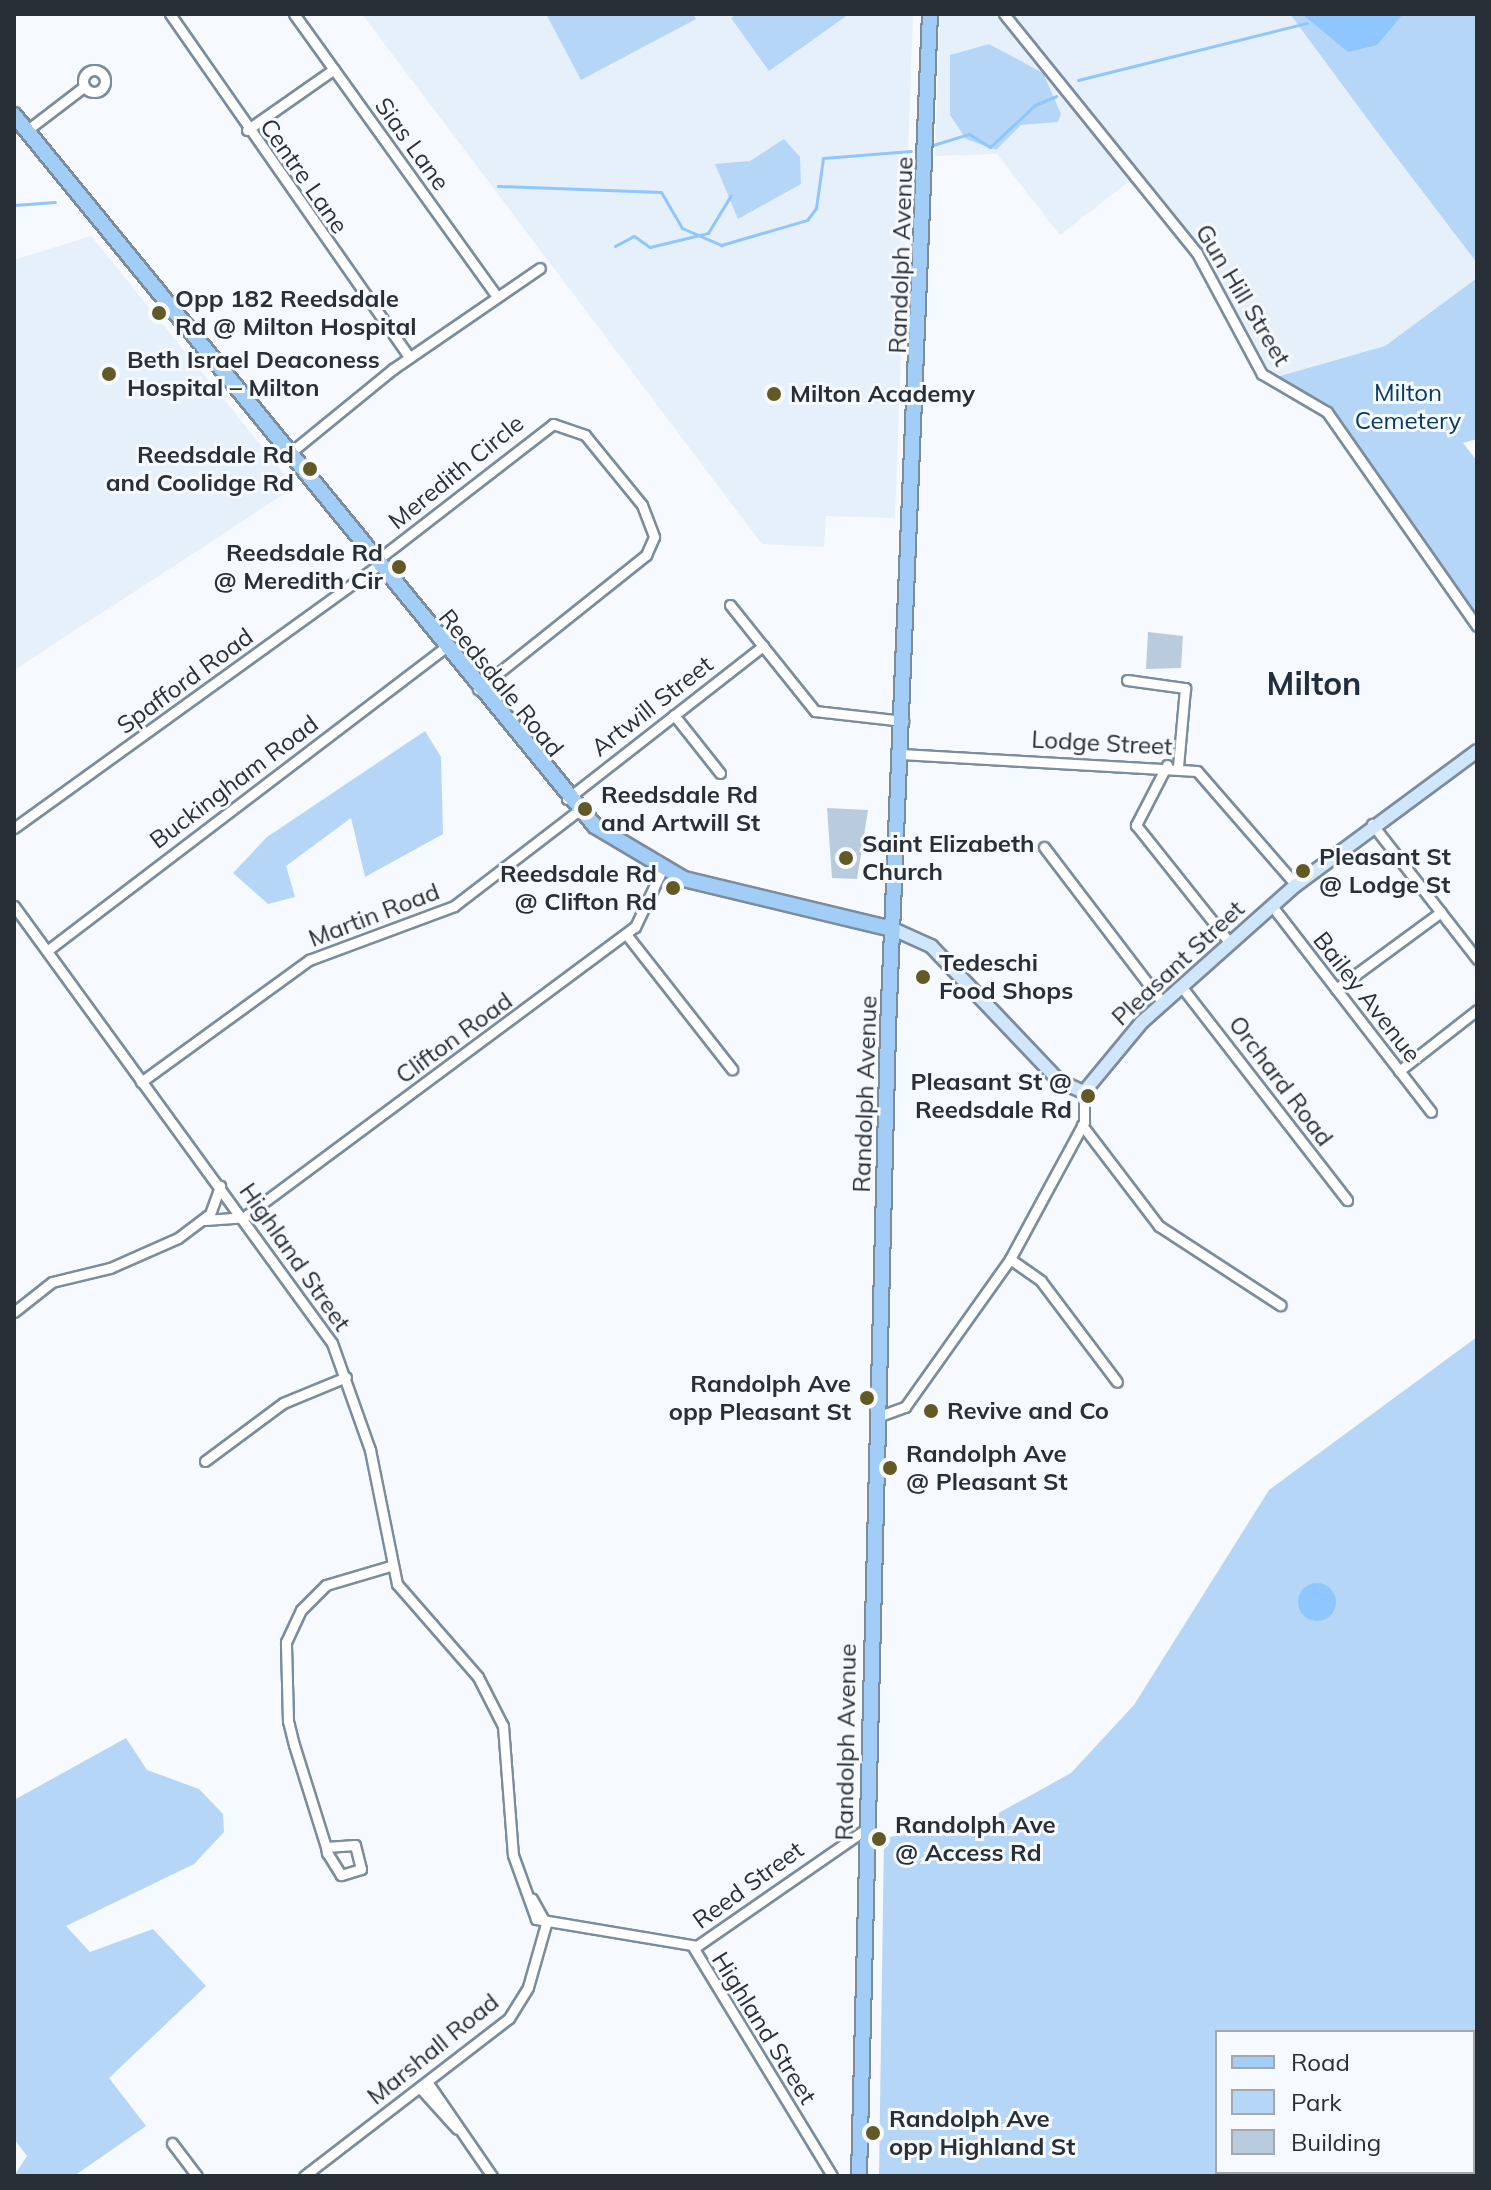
<!DOCTYPE html>
<html>
<head>
<meta charset="utf-8">
<style>
	body { margin:0 }
	#map { position:relative; width:1491px; height:2190px; overflow:hidden; background:#f6f9fd; font-family:Mulish,sans-serif }
	div>[style] { position:absolute }
	[style*='--x'] { left:calc(var(--x)*1px); top:calc(var(--y)*1px); width:calc(var(--w)*1px); rotate:calc(var(--a)*1deg) }
	.built>* { inset:0; background:#e6f0fa }
	.green>* { inset:0; background:#b6d6f7 }
	.water>* { inset:0; background:#8fc6fd }
	.round { border-radius:50% }
	.stream>* { height:3px; margin:-1.5px; padding:0 1.5px; transform-origin:1.5px; border-radius:1.5px; background:#8fc6fd }
	.building>* { inset:0; background:#b9ccde }
	.roads { filter:drop-shadow(2px 0 #7b8c9d) drop-shadow(-2px 0 #7b8c9d) drop-shadow(0 2px #7b8c9d) drop-shadow(0 -2px #7b8c9d) }
	.street>* { height:9px; margin:-4.5px; padding:0 4.5px; transform-origin:4.5px; border-radius:4.5px; background:#fff }
	.street>.ring { margin:-4.5px; padding:0; box-sizing:content-box; background:none; border:9px solid #fff; border-radius:50% }
	.secondary>* { height:12px; margin:-6px; padding:0 6px; transform-origin:6px; border-radius:6px; background:#d0e6fb }
	.primary>* { height:14px; margin:-7px; padding:0 7px; transform-origin:7px; border-radius:7px; background:#a1cdf7 }
	.dots>* { width:22px; height:22px; translate:-50% -50%; box-sizing:border-box; border:4px solid #f6f9fd; border-radius:50% }
	span { translate:-50% -50%; white-space:nowrap; text-align:center; line-height:1.15; -webkit-text-stroke:6px #f6f9fd; paint-order:stroke }
	.street-label { font-size:24px; color:#282f36 }
	.poi-label { font-size:24px; color:#282f36; font-weight:700 }
	.left { translate:0 -50%; text-align:left }
	.right { translate:-100% -50%; text-align:right }
	.park-label { font-size:24px; color:#053a64 }
	.district-label { font-size:32px; color:#202e3d; font-weight:700 }
	.frame { position:absolute; inset:0; border:16px solid #282f36; pointer-events:none }
	.legend { position:absolute; left:1215px; top:2030px; width:260px; height:144px; box-sizing:border-box; background:#f6f9fd; border:2px solid #a4a8ad; margin:0; padding:10px 14px; list-style:none; font-size:24px; color:#282f36 }
	.legend li { display:flex; align-items:center; gap:16px; height:40px }
	.legend b { width:40px; border:2px solid #a4a8ad }
</style>
</head>
<body>
<div id="map">
	<div class="built">
		<i style="clip-path:polygon(362px 14px,913px 14px,895px 518px,826px 516px,824px 547px,762px 544px)"></i>
		<i style="clip-path:polygon(940px 14px,994px 14px,1132px 179px,1060px 235px,997px 154px,935px 156px)"></i>
		<i style="clip-path:polygon(1013px 14px,1290px 14px,1477px 263px,1477px 278px,1385px 346px,1273px 378px,1200px 248px)"></i>
		<i style="clip-path:polygon(91px 236px,295px 487px,14px 670px,14px 260px)"></i>
	</div>
	<div class="green">
		<i style="clip-path:polygon(546px 14px,693px 14px,696px 19px,581px 80px)"></i>
		<i style="clip-path:polygon(737px 14px,849px 14px,769px 71px,731px 18px)"></i>
		<i style="clip-path:polygon(1290px 14px,1477px 14px,1477px 263px,1375px 129px)"></i>
		<i style="clip-path:polygon(989px 44px,1043px 73px,1061px 114px,1058px 122px,1021px 125px,996px 150px,966px 139px,950px 115px,950px 55px)"></i>
		<i style="clip-path:polygon(784px 139px,800px 157px,801px 184px,738px 219px,715px 164px,750px 161px)"></i>
		<i style="clip-path:polygon(1477px 278px,1477px 439px,1463px 443px,1477px 461px,1477px 617px,1329px 408px,1273px 378px,1385px 346px)"></i>
		<i style="clip-path:polygon(425px 731px,441px 757px,443px 834px,365px 877px,351px 818px,286px 866px,295px 897px,268px 904px,233px 873px,267px 837px)"></i>
		<i style="clip-path:polygon(evenodd,1477px 1337px,1477px 2176px,879px 2176px,884px 1838px,986px 1820px,1071px 1773px,1134px 1705px,1269px 1490px,1477px 1337px,1217px 2032px,1473px 2032px,1473px 2172px,1217px 2172px,1217px 2032px)"></i>
		<i style="clip-path:polygon(126px 1738px,147px 1770px,199px 1789px,223px 1814px,224px 1832px,194px 1864px,66px 1926px,90px 1952px,153px 1929px,206px 1986px,109px 2078px,146px 2126px,74px 2176px,14px 2176px,27px 2156px,14px 2139px,14px 1800px)"></i>
	</div>
	<div class="water">
		<i style="clip-path:polygon(1302px 14px,1403px 14px,1377px 45px,1348px 52px)"></i>
		<i class="round" style="left:1298px;top:1583px;width:38px;height:38px"></i>
	</div>
	<div class="stream">
		<i style="--x:1078;--y:80;--w:236;--a:-14"></i>
		<i style="--x:933;--y:145;--w:38;--a:-17"></i>
		<i style="--x:969;--y:134;--w:25;--a:32"></i>
		<i style="--x:990;--y:147;--w:62;--a:-43"></i>
		<i style="--x:1035;--y:105;--w:23;--a:-23"></i>
		<i style="--x:498;--y:186;--w:163;--a:2.1"></i>
		<i style="--x:661;--y:192;--w:42;--a:59.7"></i>
		<i style="--x:682;--y:228;--w:43;--a:23.6"></i>
		<i style="--x:721;--y:245;--w:90;--a:-16.2"></i>
		<i style="--x:807;--y:220;--w:15;--a:-53"></i>
		<i style="--x:816;--y:208;--w:50;--a:-82"></i>
		<i style="--x:823;--y:158;--w:88;--a:-4.5"></i>
		<i style="--x:14;--y:205;--w:41;--a:-4.2"></i>
		<i style="--x:615;--y:246;--w:21;--a:-28"></i>
		<i style="--x:634;--y:236;--w:19;--a:35"></i>
		<i style="--x:650;--y:247;--w:60;--a:-13.6"></i>
		<i style="--x:708;--y:233;--w:44;--a:-58.8"></i>
	</div>
	<div class="building">
		<i style="clip-path:polygon(1148px 632px,1183px 636px,1181px 668px,1146px 669px)"></i>
		<i style="clip-path:polygon(827px 808px,868px 810px,857px 879px,832px 878px)"></i>
	</div>
	<div class="roads">
		<div class="street">
			<i style="--x:170;--y:14;--w:418;--a:55.1"></i>
			<i style="--x:294;--y:14;--w:348;--a:54.3"></i>
			<i style="--x:1004;--y:14;--w:307;--a:51.1"></i>
			<i style="--x:1197;--y:253;--w:137;--a:61.8"></i>
			<i style="--x:1262;--y:374;--w:75;--a:30.3"></i>
			<i style="--x:1327;--y:412;--w:261;--a:55"></i>
			<i class="ring" style="left:83px;top:70px;width:13px;height:13px"></i>
			<i style="--x:247;--y:130;--w:106;--a:-35"></i>
			<i style="--x:26;--y:131;--w:69;--a:-37.4"></i>
			<i style="--x:290;--y:453;--w:133;--a:-39.2"></i>
			<i style="--x:393;--y:369;--w:178;--a:-34.5"></i>
			<i style="--x:376;--y:561;--w:224;--a:-37.7"></i>
			<i style="--x:553;--y:424;--w:34;--a:19"></i>
			<i style="--x:585;--y:435;--w:90;--a:50.8"></i>
			<i style="--x:642;--y:505;--w:34;--a:69"></i>
			<i style="--x:654;--y:537;--w:20;--a:114"></i>
			<i style="--x:646;--y:555;--w:215;--a:141.4"></i>
			<i style="--x:730;--y:605;--w:136;--a:51.3"></i>
			<i style="--x:815;--y:711;--w:89;--a:6.5"></i>
			<i style="--x:1127;--y:680;--w:59;--a:7.9"></i>
			<i style="--x:1185;--y:688;--w:79;--a:95.1"></i>
			<i style="--x:674;--y:715;--w:74;--a:51.6"></i>
			<i style="--x:901;--y:754;--w:296;--a:3.3"></i>
			<i style="--x:1197;--y:771;--w:151;--a:49"></i>
			<i style="--x:1167;--y:765;--w:68;--a:117.3"></i>
			<i style="--x:1136;--y:825;--w:151;--a:51.5"></i>
			<i style="--x:567;--y:799;--w:249;--a:-38"></i>
			<i style="--x:1372;--y:824;--w:171;--a:52.1"></i>
			<i style="--x:14;--y:828;--w:450;--a:-35.8"></i>
			<i style="--x:1044;--y:847;--w:196;--a:52.7"></i>
			<i style="--x:14;--y:906;--w:540;--a:53.96"></i>
			<i style="--x:332;--y:1343;--w:114;--a:70.4"></i>
			<i style="--x:370;--y:1450;--w:137;--a:78.6"></i>
			<i style="--x:397;--y:1584;--w:123;--a:48.9"></i>
			<i style="--x:478;--y:1677;--w:55;--a:63"></i>
			<i style="--x:503;--y:1726;--w:129;--a:85.6"></i>
			<i style="--x:513;--y:1855;--w:68;--a:70.2"></i>
			<i style="--x:536;--y:1919;--w:163;--a:9.5"></i>
			<i style="--x:697;--y:1946;--w:206;--a:-34.7"></i>
			<i style="--x:1272;--y:906;--w:260;--a:52.3"></i>
			<i style="--x:626;--y:934;--w:172;--a:51.9"></i>
			<i style="--x:48;--y:950;--w:499;--a:-37.3"></i>
			<i style="--x:1181;--y:986;--w:271;--a:52.2"></i>
			<i style="--x:1336;--y:989;--w:130;--a:-36.3"></i>
			<i style="--x:1399;--y:1071;--w:99;--a:-38"></i>
			<i style="--x:141;--y:1082;--w:208;--a:-36"></i>
			<i style="--x:309;--y:960;--w:155;--a:-20.4"></i>
			<i style="--x:454;--y:906;--w:158;--a:-37.5"></i>
			<i style="--x:1082;--y:1125;--w:127;--a:52.7"></i>
			<i style="--x:1159;--y:1226;--w:145;--a:33.1"></i>
			<i style="--x:205;--y:1220;--w:39;--a:-4"></i>
			<i style="--x:244;--y:1217;--w:487;--a:-36.6"></i>
			<i style="--x:635;--y:927;--w:63;--a:-64.7"></i>
			<i style="--x:1010;--y:1259;--w:38;--a:35"></i>
			<i style="--x:1041;--y:1281;--w:126;--a:53"></i>
			<i style="--x:14;--y:1312;--w:48;--a:-38.3"></i>
			<i style="--x:52;--y:1282;--w:60;--a:-13.6"></i>
			<i style="--x:110;--y:1268;--w:74;--a:-23.8"></i>
			<i style="--x:178;--y:1238;--w:40;--a:-37"></i>
			<i style="--x:210;--y:1214;--w:30;--a:-70"></i>
			<i style="--x:877;--y:1417;--w:30;--a:-20"></i>
			<i style="--x:905;--y:1407;--w:181;--a:-54.6"></i>
			<i style="--x:1010;--y:1259;--w:156;--a:-61.6"></i>
			<i style="--x:1084;--y:1122;--w:30;--a:-90"></i>
			<i style="--x:205;--y:1461;--w:97;--a:-36.6"></i>
			<i style="--x:283;--y:1403;--w:68;--a:-22.4"></i>
			<i style="--x:326;--y:1847;--w:29;--a:-4"></i>
			<i style="--x:355;--y:1845;--w:25;--a:76"></i>
			<i style="--x:361;--y:1869;--w:21;--a:163"></i>
			<i style="--x:341;--y:1875;--w:26;--a:-122"></i>
			<i style="--x:327;--y:1853;--w:6;--a:-99"></i>
			<i style="--x:326;--y:1847;--w:107;--a:-107.4"></i>
			<i style="--x:294;--y:1745;--w:25;--a:-104"></i>
			<i style="--x:288;--y:1721;--w:79;--a:-91.5"></i>
			<i style="--x:286;--y:1642;--w:35;--a:-65"></i>
			<i style="--x:301;--y:1610;--w:35;--a:-45"></i>
			<i style="--x:326;--y:1585;--w:67;--a:-16.5"></i>
			<i style="--x:693;--y:1947;--w:268;--a:58.7"></i>
			<i style="--x:428;--y:2083;--w:113;--a:55.5"></i>
			<i style="--x:420;--y:2088;--w:55;--a:47.9"></i>
			<i style="--x:172;--y:2143;--w:41;--a:52.9"></i>
			<i style="--x:304;--y:2176;--w:259;--a:-37.6"></i>
			<i style="--x:509;--y:2018;--w:36;--a:-58"></i>
			<i style="--x:528;--y:1987;--w:66;--a:-74.1"></i>
			<i style="--x:546;--y:1924;--w:29;--a:-119"></i>
		</div>
		<div class="secondary">
			<i style="--x:893;--y:929;--w:42;--a:24.1"></i>
			<i style="--x:931;--y:946;--w:186;--a:46.5"></i>
			<i style="--x:1059;--y:1081;--w:27;--a:24"></i>
			<i style="--x:1084;--y:1092;--w:91;--a:-50.4"></i>
			<i style="--x:1142;--y:1022;--w:206;--a:-41.7"></i>
			<i style="--x:1296;--y:885;--w:225;--a:-36.5"></i>
		</div>
		<div class="primary">
			<i style="--x:14;--y:115;--w:918;--a:50.75"></i>
			<i style="--x:595;--y:826;--w:104;--a:30.8"></i>
			<i style="--x:684;--y:879;--w:215;--a:13.5"></i>
			<i style="--x:859;--y:2176;--w:1148;--a:-88.55"></i>
			<i style="--x:888;--y:1028;--w:1015;--a:-87.63"></i>
		</div>
	</div>
	<div class="dots">
		<i style="left:159px;top:313px;background:#625925"></i>
		<i style="left:109px;top:374px;background:#625925"></i>
		<i style="left:774px;top:394px;background:#625925"></i>
		<i style="left:310px;top:469px;background:#625925"></i>
		<i style="left:399px;top:567px;background:#625925"></i>
		<i style="left:585px;top:809px;background:#625925"></i>
		<i style="left:846px;top:858px;background:#625925"></i>
		<i style="left:1303px;top:871px;background:#625925"></i>
		<i style="left:673px;top:888px;background:#625925"></i>
		<i style="left:923px;top:977px;background:#625925"></i>
		<i style="left:1088px;top:1096px;background:#625925"></i>
		<i style="left:867px;top:1398px;background:#625925"></i>
		<i style="left:931px;top:1411px;background:#625925"></i>
		<i style="left:890px;top:1468px;background:#625925"></i>
		<i style="left:879px;top:1839px;background:#625925"></i>
		<i style="left:873px;top:2133px;background:#625925"></i>
	</div>
	<div class="street-label">
		<span style="left:412px;top:144px;rotate:54deg">Sias Lane</span>
		<span style="left:304px;top:176px;rotate:55deg">Centre Lane</span>
		<span style="left:901px;top:255px;rotate:-88deg">Randolph Avenue</span>
		<span style="left:1243px;top:295px;rotate:59deg">Gun Hill Street</span>
		<span style="left:456px;top:472px;rotate:-39deg">Meredith Circle</span>
		<span style="left:185px;top:681px;rotate:-36deg">Spafford Road</span>
		<span style="left:501px;top:683px;rotate:51deg">Reedsdale Road</span>
		<span style="left:652px;top:706px;rotate:-38deg">Artwill Street</span>
		<span style="left:1102px;top:743px;rotate:3deg">Lodge Street</span>
		<span style="left:234px;top:782px;rotate:-37deg">Buckingham Road</span>
		<span style="left:374px;top:915px;rotate:-21deg">Martin Road</span>
		<span style="left:1178px;top:963px;rotate:-43deg">Pleasant Street</span>
		<span style="left:1367px;top:997px;rotate:52deg">Bailey Avenue</span>
		<span style="left:454px;top:1038px;rotate:-36deg">Clifton Road</span>
		<span style="left:1281px;top:1081px;rotate:53deg">Orchard Road</span>
		<span style="left:865px;top:1094px;rotate:-88deg">Randolph Avenue</span>
		<span style="left:295px;top:1257px;rotate:55deg">Highland Street</span>
		<span style="left:846px;top:1742px;rotate:-89deg">Randolph Avenue</span>
		<span style="left:748px;top:1885px;rotate:-36deg">Reed Street</span>
		<span style="left:764px;top:2028px;rotate:58deg">Highland Street</span>
		<span style="left:433px;top:2049px;rotate:-39deg">Marshall Road</span>
	</div>
	<div class="poi-label">
		<span class="left" style="left:175px;top:313px">Opp 182 Reedsdale<br>Rd @ Milton Hospital</span>
		<span class="left" style="left:127px;top:374px">Beth Israel Deaconess<br>Hospital – Milton</span>
		<span class="left" style="left:790px;top:394px">Milton Academy</span>
		<span class="right" style="left:294px;top:469px">Reedsdale Rd<br>and Coolidge Rd</span>
		<span class="right" style="left:383px;top:567px">Reedsdale Rd<br>@ Meredith Cir</span>
		<span class="left" style="left:601px;top:809px">Reedsdale Rd<br>and Artwill St</span>
		<span class="left" style="left:862px;top:858px">Saint Elizabeth<br>Church</span>
		<span class="left" style="left:1319px;top:871px">Pleasant St<br>@ Lodge St</span>
		<span class="right" style="left:657px;top:888px">Reedsdale Rd<br>@ Clifton Rd</span>
		<span class="left" style="left:939px;top:977px">Tedeschi<br>Food Shops</span>
		<span class="right" style="left:1072px;top:1096px">Pleasant St @<br>Reedsdale Rd</span>
		<span class="right" style="left:851px;top:1398px">Randolph Ave<br>opp Pleasant St</span>
		<span class="left" style="left:947px;top:1411px">Revive and Co</span>
		<span class="left" style="left:906px;top:1468px">Randolph Ave<br>@ Pleasant St</span>
		<span class="left" style="left:895px;top:1839px">Randolph Ave<br>@ Access Rd</span>
		<span class="left" style="left:889px;top:2133px">Randolph Ave<br>opp Highland St</span>
	</div>
	<div class="park-label">
		<span style="left:1408px;top:407px">Milton<br>Cemetery</span>
	</div>
	<div class="district-label">
		<span style="left:1314px;top:683px">Milton</span>
	</div>
	<div class="frame"></div>
	<ul class="legend">
	<li><b style="height:10px;background:#a1cdf7"></b>Road</li>
	<li><b style="height:22px;background:#b6d6f7"></b>Park</li>
	<li><b style="height:22px;background:#b9ccde"></b>Building</li>
	</ul>
</div>
</body>
</html>
